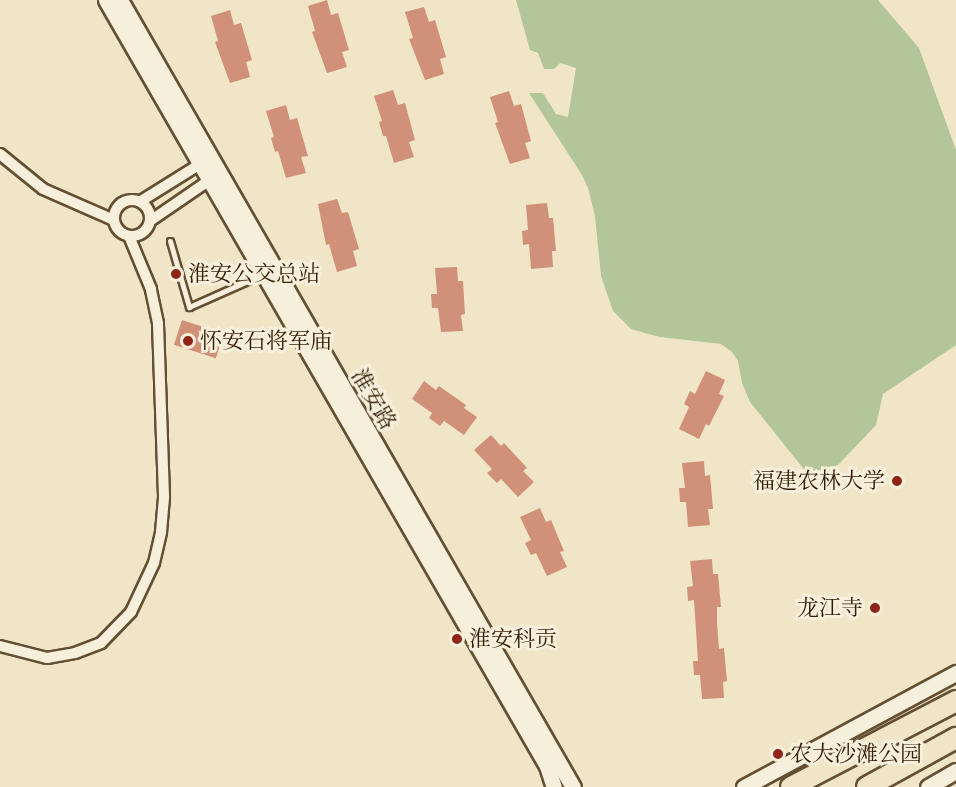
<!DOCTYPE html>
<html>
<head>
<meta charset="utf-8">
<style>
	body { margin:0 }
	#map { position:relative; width:956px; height:787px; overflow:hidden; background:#f0e6c7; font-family:"IM FELL Great Primer","Noto Serif SC",serif }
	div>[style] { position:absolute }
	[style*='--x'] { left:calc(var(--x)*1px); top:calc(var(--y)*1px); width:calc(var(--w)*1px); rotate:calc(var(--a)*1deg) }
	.green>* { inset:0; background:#b3c69a }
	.building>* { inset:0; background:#d09178; transform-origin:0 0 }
	.roads { filter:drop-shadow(2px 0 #644f32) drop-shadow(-2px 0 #644f32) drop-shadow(0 2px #644f32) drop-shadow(0 -2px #644f32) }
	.lane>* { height:5px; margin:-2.5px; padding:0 2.5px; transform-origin:2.5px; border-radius:2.5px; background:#f5efdb }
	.street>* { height:10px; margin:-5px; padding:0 5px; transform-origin:5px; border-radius:5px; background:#f5efdb }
	.street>.ring { margin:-5px; padding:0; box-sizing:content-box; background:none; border:10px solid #f5efdb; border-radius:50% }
	.secondary>* { height:15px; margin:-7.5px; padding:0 7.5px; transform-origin:7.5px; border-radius:7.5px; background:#f5efdb }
	.highway>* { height:20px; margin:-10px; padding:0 10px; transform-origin:10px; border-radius:10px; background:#f0e6c7 }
	.dots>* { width:16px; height:16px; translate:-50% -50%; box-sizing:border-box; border:3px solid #f5efdb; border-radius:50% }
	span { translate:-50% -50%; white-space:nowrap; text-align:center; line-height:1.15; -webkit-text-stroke:6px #f5efdb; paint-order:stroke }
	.poi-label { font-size:22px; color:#361d01 }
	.left { translate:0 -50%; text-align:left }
	.right { translate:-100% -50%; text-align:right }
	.street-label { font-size:22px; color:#361d01 }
</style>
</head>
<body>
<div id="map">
	<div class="green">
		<i style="clip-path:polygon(516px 0,878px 0,919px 48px,956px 150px,956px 345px,883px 394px,876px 425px,838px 465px,807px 473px,750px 402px,742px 383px,738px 361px,732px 352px,721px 344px,660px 337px,641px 332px,631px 329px,613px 311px,601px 276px,595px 216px,588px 188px,582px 175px,529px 93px,543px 93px,556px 114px,568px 117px,576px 68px,560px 63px,554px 69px,544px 69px,538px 53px,530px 50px)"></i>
	</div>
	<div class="building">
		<i style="clip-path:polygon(327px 0,331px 15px,338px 13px,349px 50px,342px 52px,347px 67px,327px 73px,312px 32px,315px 31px,308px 6px)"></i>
		<i style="clip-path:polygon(424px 7px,429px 22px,435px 20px,446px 57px,440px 59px,444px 74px,425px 80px,409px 39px,413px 38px,405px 12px)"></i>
		<i style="clip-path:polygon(230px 10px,234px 25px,241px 23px,252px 60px,246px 62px,250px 77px,230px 83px,215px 42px,218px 41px,211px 16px)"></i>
		<i style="clip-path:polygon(393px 90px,398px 105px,405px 103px,415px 140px,409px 142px,414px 157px,394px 163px,386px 136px,383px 136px,379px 122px,382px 121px,374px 96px)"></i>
		<i style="clip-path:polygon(509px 91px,514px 106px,521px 104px,531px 141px,525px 143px,530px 158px,510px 164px,495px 123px,498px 122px,490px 97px)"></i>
		<i style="clip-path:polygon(286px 105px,290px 120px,297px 118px,308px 156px,301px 157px,306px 173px,286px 178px,278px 151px,275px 152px,271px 138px,274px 137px,266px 111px)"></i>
		<i style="clip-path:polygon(337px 199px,342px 213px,348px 212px,359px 249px,353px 251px,357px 266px,337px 272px,329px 244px,326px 245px,318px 204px)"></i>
		<i style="clip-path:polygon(547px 203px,549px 218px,553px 218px,556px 251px,552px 251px,553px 267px,531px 269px,529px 244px,523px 245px,522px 231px,528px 230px,526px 205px)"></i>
		<i style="clip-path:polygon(457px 267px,458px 281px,463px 281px,465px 314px,461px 315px,463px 331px,441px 332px,438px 308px,432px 308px,431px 294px,437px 294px,435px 268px)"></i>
		<i style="left:182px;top:320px;width:44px;height:26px;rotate:18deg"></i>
		<i style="clip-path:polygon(706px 371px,725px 380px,719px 394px,724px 396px,709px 426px,706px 424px,699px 439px,679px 429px,689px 407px,684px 404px,690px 391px,695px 394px)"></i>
		<i style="clip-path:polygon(424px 381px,436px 390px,439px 386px,466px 405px,464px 408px,477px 417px,464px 435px,444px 421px,440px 426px,429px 418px,432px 413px,412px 399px)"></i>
		<i style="clip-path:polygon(491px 435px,501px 446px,504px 443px,527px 468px,523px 471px,534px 482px,518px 497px,501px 479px,497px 483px,487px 473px,492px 469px,474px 450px)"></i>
		<i style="clip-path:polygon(704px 461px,705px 476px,710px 475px,713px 509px,708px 509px,710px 525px,688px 527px,686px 502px,680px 502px,679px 488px,685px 488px,682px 463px)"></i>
		<i style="clip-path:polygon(540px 508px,546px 522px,551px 520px,564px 551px,560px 552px,567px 567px,547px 576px,536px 553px,531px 555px,525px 543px,531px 540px,520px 517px)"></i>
		<i style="clip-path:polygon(712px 559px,713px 574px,718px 574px,721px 607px,717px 607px,717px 623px,719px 649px,724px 648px,727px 681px,723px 682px,724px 698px,702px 699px,700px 675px,694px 675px,693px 661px,698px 661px,694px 600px,688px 601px,687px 587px,693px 586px,690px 561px)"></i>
	</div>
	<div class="roads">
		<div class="lane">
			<i style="--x:170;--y:241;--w:69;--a:73.9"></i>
			<i style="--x:189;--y:307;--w:79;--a:-24"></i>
		</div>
		<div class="street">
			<i style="--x:0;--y:154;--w:55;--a:39.1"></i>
			<i style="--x:43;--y:189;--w:77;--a:23.6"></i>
			<i class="ring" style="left:114px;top:200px;width:26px;height:26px"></i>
			<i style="--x:141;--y:201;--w:75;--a:-32"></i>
			<i style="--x:150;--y:221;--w:78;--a:-34.5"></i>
			<i style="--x:0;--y:646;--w:49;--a:14.3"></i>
			<i style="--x:47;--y:658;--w:28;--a:-10"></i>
			<i style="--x:75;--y:653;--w:28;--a:-21"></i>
			<i style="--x:101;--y:643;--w:43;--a:-45.9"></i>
			<i style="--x:131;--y:612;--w:54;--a:-64.9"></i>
			<i style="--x:154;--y:563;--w:32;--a:-77"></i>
			<i style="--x:161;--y:532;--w:36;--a:-85"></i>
			<i style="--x:164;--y:496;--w:173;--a:-92"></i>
			<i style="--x:158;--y:323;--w:35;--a:-102"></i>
			<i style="--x:151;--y:289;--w:57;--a:-112.5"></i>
		</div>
		<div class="secondary">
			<i style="--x:106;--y:0;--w:884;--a:60.07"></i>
			<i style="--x:547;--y:766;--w:22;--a:72"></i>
			<i style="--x:120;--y:0;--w:908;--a:60.08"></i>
			<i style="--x:744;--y:787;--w:241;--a:-28.3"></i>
			<i style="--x:928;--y:787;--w:32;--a:-30"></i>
		</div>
		<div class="highway">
			<i style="--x:791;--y:787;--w:186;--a:-27.5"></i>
			<i style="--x:867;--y:787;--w:102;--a:-28.8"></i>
		</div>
	</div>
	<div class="dots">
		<i style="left:176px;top:274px;background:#8f2418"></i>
		<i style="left:188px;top:341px;background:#8f2418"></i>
		<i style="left:897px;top:481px;background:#8f2418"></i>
		<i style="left:875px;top:608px;background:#8f2418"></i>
		<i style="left:457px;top:639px;background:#8f2418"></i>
		<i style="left:778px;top:754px;background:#8f2418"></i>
	</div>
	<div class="poi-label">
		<span class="left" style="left:188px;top:274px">淮安公交总站</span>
		<span class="left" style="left:200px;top:341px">怀安石将军庙</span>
		<span class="right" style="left:885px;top:481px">福建农林大学</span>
		<span class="right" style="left:863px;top:608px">龙江寺</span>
		<span class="left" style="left:469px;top:639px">淮安科贡</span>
		<span class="left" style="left:790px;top:754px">农大沙滩公园</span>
	</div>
	<div class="street-label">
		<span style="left:374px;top:399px;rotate:60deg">淮安路</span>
	</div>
</div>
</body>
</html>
